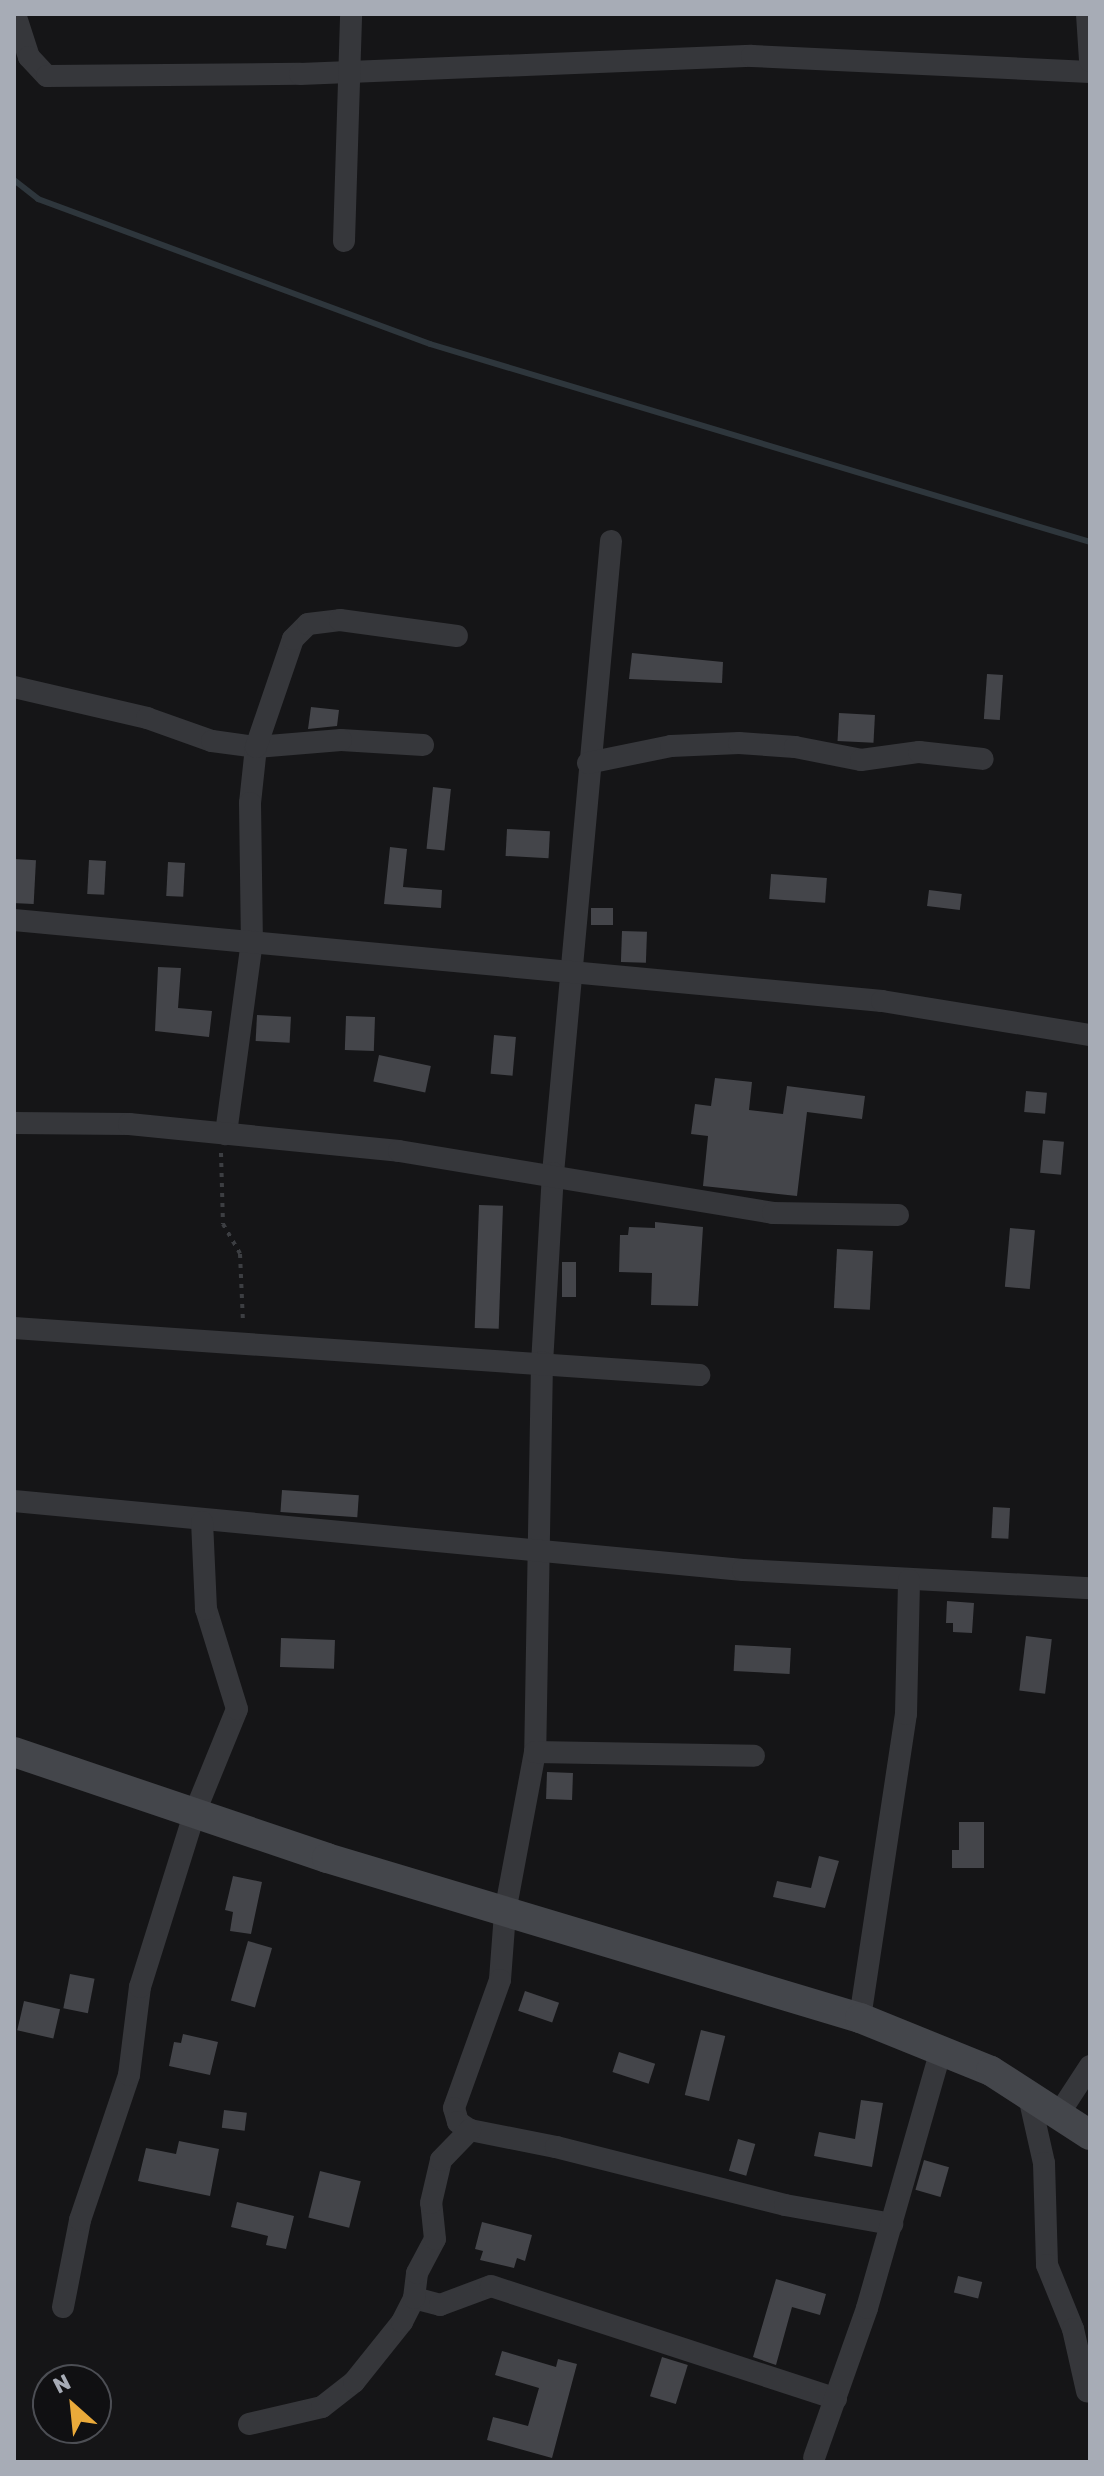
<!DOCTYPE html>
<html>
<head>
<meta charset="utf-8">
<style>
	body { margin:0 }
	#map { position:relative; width:1104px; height:2476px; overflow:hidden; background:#151517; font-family:Rubik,sans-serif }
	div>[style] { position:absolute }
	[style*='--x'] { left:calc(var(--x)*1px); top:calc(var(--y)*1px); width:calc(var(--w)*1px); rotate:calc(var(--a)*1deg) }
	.stream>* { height:6px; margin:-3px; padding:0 3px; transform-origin:3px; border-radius:3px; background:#2e363c }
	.building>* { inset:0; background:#44454a; transform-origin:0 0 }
	.path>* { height:4px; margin-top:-2px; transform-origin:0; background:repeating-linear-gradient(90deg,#3c3e42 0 4px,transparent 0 10px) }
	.street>* { height:22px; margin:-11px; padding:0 11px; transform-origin:11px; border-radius:11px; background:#36373b }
	.secondary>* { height:30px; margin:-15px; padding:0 15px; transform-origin:15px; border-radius:15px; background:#44464b }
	span { translate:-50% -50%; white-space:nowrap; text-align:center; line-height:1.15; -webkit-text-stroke:6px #101012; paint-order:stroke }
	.frame { position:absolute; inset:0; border:16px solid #a7acb6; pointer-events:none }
	.north { position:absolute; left:32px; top:2364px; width:80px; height:80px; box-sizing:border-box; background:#101012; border:2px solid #4c4e54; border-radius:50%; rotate:333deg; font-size:22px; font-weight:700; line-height:32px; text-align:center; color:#a7acb6 }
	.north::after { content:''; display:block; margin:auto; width:28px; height:36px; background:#eaaa3a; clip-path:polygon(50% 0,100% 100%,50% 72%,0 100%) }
</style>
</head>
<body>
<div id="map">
	<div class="stream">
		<i style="--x:14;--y:180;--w:31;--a:38"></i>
		<i style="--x:38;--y:199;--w:418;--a:20.3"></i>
		<i style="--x:430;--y:344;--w:689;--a:16.7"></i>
	</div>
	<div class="building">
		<i style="clip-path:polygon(632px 653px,723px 662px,722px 683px,629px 679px)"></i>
		<i style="left:987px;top:674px;width:16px;height:45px;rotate:4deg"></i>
		<i style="clip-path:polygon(311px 707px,339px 710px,337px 726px,308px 729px)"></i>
		<i style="left:839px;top:713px;width:36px;height:28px;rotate:3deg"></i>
		<i style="left:433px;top:787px;width:18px;height:62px;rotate:6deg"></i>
		<i style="left:507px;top:829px;width:43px;height:27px;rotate:3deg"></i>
		<i style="clip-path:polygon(390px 847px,407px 849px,403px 887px,442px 890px,441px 908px,384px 904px)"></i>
		<i style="left:14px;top:859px;width:22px;height:44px;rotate:3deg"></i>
		<i style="left:89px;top:860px;width:17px;height:34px;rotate:3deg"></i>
		<i style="left:168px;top:862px;width:17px;height:34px;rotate:3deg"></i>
		<i style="left:771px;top:874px;width:56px;height:25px;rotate:4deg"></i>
		<i style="left:929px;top:890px;width:33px;height:16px;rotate:7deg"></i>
		<i style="left:591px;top:908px;width:22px;height:17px"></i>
		<i style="left:622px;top:931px;width:25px;height:31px;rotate:2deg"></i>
		<i style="clip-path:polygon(158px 967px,181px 968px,178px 1008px,212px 1011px,209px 1037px,155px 1031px)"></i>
		<i style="left:257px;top:1015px;width:34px;height:26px;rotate:3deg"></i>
		<i style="left:346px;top:1016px;width:29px;height:34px;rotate:2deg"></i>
		<i style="left:494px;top:1035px;width:22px;height:39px;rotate:5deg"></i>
		<i style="left:379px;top:1055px;width:53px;height:27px;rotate:12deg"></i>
		<i style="clip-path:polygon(715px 1078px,752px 1082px,749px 1110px,783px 1114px,787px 1086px,865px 1096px,862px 1119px,807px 1112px,797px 1196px,703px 1186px,708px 1136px,691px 1134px,695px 1104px,711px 1106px)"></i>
		<i style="left:1026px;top:1091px;width:21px;height:21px;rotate:5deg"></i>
		<i style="left:1043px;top:1140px;width:21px;height:33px;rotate:5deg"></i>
		<i style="left:479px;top:1205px;width:24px;height:123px;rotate:2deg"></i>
		<i style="clip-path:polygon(655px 1222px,703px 1227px,698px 1306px,651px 1305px,652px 1273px,619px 1272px,620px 1235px,628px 1235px,629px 1227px,655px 1228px)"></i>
		<i style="left:1010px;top:1228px;width:25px;height:59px;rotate:5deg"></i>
		<i style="left:837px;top:1249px;width:36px;height:59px;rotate:3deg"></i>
		<i style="left:562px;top:1262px;width:14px;height:35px"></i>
		<i style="left:282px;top:1490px;width:77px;height:22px;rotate:4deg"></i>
		<i style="left:993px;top:1507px;width:17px;height:31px;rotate:3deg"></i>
		<i style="clip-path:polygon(947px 1601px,974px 1603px,972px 1633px,953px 1632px,953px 1623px,946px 1623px)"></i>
		<i style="left:1026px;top:1636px;width:26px;height:55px;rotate:7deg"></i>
		<i style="left:281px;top:1638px;width:54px;height:29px;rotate:2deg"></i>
		<i style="left:735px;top:1645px;width:56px;height:26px;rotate:3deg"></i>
		<i style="left:547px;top:1772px;width:26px;height:27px;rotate:2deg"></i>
		<i style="clip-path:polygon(959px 1822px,984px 1822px,984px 1868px,952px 1868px,952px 1850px,959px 1850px)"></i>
		<i style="clip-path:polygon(819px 1856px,839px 1861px,825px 1908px,773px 1897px,777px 1881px,811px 1888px)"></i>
		<i style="clip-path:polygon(233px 1876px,262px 1882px,251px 1934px,230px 1931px,233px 1912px,225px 1910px)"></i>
		<i style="left:248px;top:1941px;width:25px;height:62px;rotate:16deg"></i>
		<i style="left:70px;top:1974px;width:25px;height:35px;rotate:11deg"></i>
		<i style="left:525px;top:1991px;width:36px;height:21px;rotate:19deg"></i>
		<i style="left:24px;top:2001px;width:37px;height:30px;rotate:13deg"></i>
		<i style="left:701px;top:2030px;width:25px;height:67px;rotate:14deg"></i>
		<i style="clip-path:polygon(183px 2034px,218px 2042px,210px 2075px,169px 2066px,174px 2042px,181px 2043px)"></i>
		<i style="left:619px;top:2052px;width:38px;height:21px;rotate:18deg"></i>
		<i style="clip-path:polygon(861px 2100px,883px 2103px,872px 2167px,814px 2156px,819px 2132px,855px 2139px)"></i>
		<i style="left:224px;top:2110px;width:23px;height:18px;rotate:7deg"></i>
		<i style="left:738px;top:2139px;width:18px;height:33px;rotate:16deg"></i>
		<i style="clip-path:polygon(179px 2141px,219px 2149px,210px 2196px,138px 2181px,146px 2148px,176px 2154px)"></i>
		<i style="left:924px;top:2160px;width:26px;height:31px;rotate:16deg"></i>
		<i style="left:320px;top:2171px;width:42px;height:48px;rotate:14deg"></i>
		<i style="clip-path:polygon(237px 2202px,294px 2216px,286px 2249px,266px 2245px,268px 2236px,231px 2227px)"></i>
		<i style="clip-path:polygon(482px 2222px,532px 2235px,525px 2261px,517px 2258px,514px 2268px,480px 2260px,483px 2251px,475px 2249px)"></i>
		<i style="left:958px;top:2276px;width:25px;height:17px;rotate:14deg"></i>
		<i style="clip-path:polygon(776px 2279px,826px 2294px,820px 2315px,792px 2307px,776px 2365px,753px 2357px)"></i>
		<i style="clip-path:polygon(502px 2351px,556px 2367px,558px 2359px,577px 2364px,552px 2458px,487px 2440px,493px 2417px,528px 2426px,539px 2388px,495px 2375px)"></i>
		<i style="left:662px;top:2357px;width:27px;height:41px;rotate:17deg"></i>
	</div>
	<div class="path">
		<i style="--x:221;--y:1153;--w:71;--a:88.4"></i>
		<i style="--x:223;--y:1224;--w:34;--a:60"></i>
		<i style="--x:240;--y:1254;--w:69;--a:87.5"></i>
	</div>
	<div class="street">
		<i style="--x:15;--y:14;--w:45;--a:72"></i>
		<i style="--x:29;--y:57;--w:26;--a:47"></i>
		<i style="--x:47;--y:76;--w:253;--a:-0.5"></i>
		<i style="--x:300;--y:74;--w:452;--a:-2.3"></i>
		<i style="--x:752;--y:56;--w:338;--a:2.7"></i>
		<i style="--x:1087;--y:14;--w:47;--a:86.3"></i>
		<i style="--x:344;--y:241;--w:227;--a:-88.2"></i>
		<i style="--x:611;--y:541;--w:635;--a:95.24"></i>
		<i style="--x:553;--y:1173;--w:189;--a:93.3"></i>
		<i style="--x:542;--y:1362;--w:390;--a:91"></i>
		<i style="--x:535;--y:1752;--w:164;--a:100.6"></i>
		<i style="--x:505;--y:1913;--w:67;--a:94.3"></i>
		<i style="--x:500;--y:1980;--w:136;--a:109.8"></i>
		<i style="--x:454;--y:2108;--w:15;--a:74"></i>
		<i style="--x:458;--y:2122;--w:14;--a:34"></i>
		<i style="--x:470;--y:2130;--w:88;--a:11.2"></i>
		<i style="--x:556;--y:2147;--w:236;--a:14.2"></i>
		<i style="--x:785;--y:2205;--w:109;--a:10.1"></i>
		<i style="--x:14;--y:687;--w:137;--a:13.1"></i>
		<i style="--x:147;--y:718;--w:69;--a:19.5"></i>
		<i style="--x:212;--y:741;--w:44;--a:7.8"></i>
		<i style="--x:256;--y:747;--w:56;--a:96.1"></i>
		<i style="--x:250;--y:803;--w:138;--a:89.2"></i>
		<i style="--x:252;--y:941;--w:195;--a:97.7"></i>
		<i style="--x:423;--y:745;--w:82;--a:-176.5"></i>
		<i style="--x:341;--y:740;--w:85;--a:175.3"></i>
		<i style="--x:256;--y:747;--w:114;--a:-71.1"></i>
		<i style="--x:293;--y:639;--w:21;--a:-45"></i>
		<i style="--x:308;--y:624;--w:32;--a:-7"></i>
		<i style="--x:340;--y:620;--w:118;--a:7.8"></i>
		<i style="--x:588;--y:763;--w:85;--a:-11.6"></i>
		<i style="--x:671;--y:746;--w:68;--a:-2.5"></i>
		<i style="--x:739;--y:743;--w:56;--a:4.1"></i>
		<i style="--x:795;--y:747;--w:67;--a:11.1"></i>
		<i style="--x:861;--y:760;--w:59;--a:-7.9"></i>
		<i style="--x:919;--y:752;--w:64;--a:6.2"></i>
		<i style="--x:14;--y:920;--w:872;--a:5.33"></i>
		<i style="--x:882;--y:1001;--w:211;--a:9.3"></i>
		<i style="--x:14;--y:1123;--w:115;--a:0.5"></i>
		<i style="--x:129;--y:1124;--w:271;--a:5.7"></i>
		<i style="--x:399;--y:1151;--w:379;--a:9.4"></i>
		<i style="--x:773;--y:1213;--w:125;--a:0.9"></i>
		<i style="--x:14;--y:1328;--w:687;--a:3.93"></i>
		<i style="--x:14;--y:1501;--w:732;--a:5.41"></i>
		<i style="--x:743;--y:1570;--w:347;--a:3"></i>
		<i style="--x:535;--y:1752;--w:219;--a:1"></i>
		<i style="--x:860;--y:2018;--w:307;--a:-81.4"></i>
		<i style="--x:906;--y:1714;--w:134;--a:-88.7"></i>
		<i style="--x:1028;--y:2092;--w:73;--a:77.3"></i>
		<i style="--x:1044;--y:2163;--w:102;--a:88.3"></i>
		<i style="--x:1047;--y:2265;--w:69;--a:67.9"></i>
		<i style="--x:1073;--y:2329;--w:64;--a:77.3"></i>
		<i style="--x:1060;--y:2112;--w:55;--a:-56.9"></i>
		<i style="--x:414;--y:2298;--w:27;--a:15"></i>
		<i style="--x:440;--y:2305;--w:54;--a:-20.4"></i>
		<i style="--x:491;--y:2286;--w:363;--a:18.1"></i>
		<i style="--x:63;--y:2307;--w:89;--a:-78.9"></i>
		<i style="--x:80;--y:2220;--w:153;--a:-71.3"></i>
		<i style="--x:129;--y:2075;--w:89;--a:-82.9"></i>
		<i style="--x:140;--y:1987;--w:183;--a:-72.6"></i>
		<i style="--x:195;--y:1812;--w:111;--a:-67.8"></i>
		<i style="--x:237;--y:1709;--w:105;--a:-107.2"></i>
		<i style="--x:206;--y:1609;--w:87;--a:-92.6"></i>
		<i style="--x:249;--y:2424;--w:75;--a:-13.1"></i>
		<i style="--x:322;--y:2407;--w:41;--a:-38"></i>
		<i style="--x:354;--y:2382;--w:77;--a:-51.3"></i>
		<i style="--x:402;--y:2322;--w:27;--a:-63"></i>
		<i style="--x:414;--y:2298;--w:25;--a:-83"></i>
		<i style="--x:417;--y:2273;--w:38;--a:-62"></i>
		<i style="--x:435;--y:2239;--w:36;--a:-96"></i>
		<i style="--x:431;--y:2203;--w:44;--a:-76.9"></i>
		<i style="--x:441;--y:2160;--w:42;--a:-46"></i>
		<i style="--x:814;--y:2458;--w:159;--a:-70.5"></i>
		<i style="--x:867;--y:2308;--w:268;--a:-74"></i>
	</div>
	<div class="secondary">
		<i style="--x:14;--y:1752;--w:330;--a:18.7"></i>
		<i style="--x:327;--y:1858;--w:556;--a:16.71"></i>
		<i style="--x:860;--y:2018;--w:141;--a:22"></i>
		<i style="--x:991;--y:2071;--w:118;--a:32.9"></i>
	</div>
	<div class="frame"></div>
	<div class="north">N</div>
</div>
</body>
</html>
